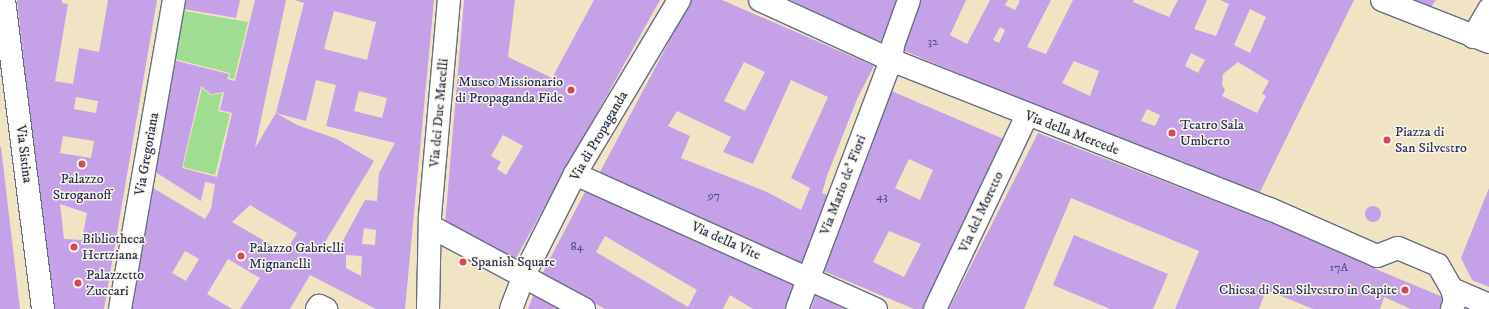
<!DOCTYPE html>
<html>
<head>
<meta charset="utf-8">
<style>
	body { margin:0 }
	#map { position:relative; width:1489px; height:309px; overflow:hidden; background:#f0e4c5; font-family:"IM FELL DW Pica",serif }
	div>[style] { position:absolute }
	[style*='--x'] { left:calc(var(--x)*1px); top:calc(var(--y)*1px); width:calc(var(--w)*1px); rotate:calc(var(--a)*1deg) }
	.green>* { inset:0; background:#a0dd91 }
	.building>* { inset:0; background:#c5a1e8 }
	.round { border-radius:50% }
	.roads { filter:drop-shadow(1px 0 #666e82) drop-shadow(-1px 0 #666e82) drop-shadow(0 1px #666e82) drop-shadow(0 -1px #666e82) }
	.minor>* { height:22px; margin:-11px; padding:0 11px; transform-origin:11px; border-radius:11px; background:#fff }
	.dots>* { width:11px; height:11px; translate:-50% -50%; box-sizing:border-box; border:2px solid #fcf5e5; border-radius:50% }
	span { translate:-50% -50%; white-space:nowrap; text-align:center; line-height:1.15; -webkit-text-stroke:3px #fcf5e5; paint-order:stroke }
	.number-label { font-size:12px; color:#464c80 }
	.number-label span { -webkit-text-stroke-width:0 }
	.poi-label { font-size:14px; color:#1b2f5e }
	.right { translate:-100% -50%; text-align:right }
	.left { translate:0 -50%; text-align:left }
	.street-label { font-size:14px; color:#1b2f5e }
</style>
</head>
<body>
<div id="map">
	<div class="green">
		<i style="clip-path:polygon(179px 10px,248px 22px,234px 79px,229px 78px,230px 73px,171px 58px)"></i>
		<i style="clip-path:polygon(202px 88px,211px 95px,222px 93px,218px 111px,230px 114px,215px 175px,183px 167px)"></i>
	</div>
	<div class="building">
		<i style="clip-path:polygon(evenodd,17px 0,62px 0,62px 3px,68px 4px,55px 81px,73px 84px,79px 48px,99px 52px,108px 0,157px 0,104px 309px,51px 309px,17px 0,76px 97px,98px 101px,96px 113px,74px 109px,76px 97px,17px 0,63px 136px,94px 141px,91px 158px,60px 153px,63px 136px,17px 0,60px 204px,87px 213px,82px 240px,64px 239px,60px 204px)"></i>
		<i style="clip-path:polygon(179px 0,240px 0,236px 18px,178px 8px)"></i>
		<i style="clip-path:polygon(evenodd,255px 0,286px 0,255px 148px,276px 113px,297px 125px,337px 139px,374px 161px,322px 247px,335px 255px,365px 200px,377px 201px,379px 173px,395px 143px,326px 126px,336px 85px,316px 80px,306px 121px,276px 113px,304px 3px,294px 0,434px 0,405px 309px,376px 309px,310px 275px,290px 309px,240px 309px,260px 278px,228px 259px,207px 294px,232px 309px,130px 309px,153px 188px,205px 219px,211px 209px,215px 184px,205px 182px,201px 201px,149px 168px,169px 59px,229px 74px,227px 79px,235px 81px,255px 0,334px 11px,376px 22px,367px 60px,324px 49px,334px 11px,255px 0,201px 86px,211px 94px,224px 92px,220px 110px,232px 113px,217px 177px,182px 168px,201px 86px,255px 0,359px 91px,387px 98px,382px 118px,354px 111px,359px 91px,255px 0,250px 205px,297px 233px,285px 253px,232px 222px,250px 205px,255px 0,364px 228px,376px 230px,375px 245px,362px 244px,364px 228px,255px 0,185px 251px,199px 259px,186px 281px,172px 273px,185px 251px,255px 0,346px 255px,362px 256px,361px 276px,346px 268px,346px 255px)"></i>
		<i style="clip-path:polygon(evenodd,464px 0,515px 0,508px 57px,552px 78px,594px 0,660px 0,515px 260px,445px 224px,464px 0,503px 135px,523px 146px,506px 175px,497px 169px,501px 162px,491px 156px,503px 135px)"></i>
		<i style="clip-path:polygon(evenodd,691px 0,722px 0,874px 66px,857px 99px,827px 176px,822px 193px,829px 196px,803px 264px,600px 172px,691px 0,744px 62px,765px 72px,745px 111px,724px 101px,744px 62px,691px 0,791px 80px,828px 97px,791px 178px,810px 188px,801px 210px,767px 192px,681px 158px,690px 136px,668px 126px,677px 111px,731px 137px,723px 152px,753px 164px,791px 80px)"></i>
		<i style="clip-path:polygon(791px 0,900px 0,885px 43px,811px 14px)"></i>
		<i style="clip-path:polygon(evenodd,918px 0,966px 0,950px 35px,967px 44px,990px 0,1008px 0,1005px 5px,1015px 10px,1020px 1px,1018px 0,1051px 0,1027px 47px,1046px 54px,1073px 0,1134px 0,1133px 2px,1169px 17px,1178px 0,1207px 0,1194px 29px,1216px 36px,1229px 4px,1220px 0,1354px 0,1257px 198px,900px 49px,918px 0,1250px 9px,1266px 17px,1250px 53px,1234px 45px,1250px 9px,918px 0,1000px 27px,1005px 30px,999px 43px,993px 40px,1000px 27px,918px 0,1191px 53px,1205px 60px,1198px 73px,1185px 66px,1191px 53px,918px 0,1074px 61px,1099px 71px,1090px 96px,1062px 83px,1074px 61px,918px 0,1238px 62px,1269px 81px,1262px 94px,1266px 96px,1257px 113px,1222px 96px,1225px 90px,1222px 85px,1223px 74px,1238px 62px,918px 0,1147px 109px,1160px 115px,1155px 126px,1141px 121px,1147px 109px)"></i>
		<i style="clip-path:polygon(1406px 0,1436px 0,1429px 10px)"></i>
		<i style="clip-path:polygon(evenodd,889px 90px,1006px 140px,923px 309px,914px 309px,821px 270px,889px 90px,909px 159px,933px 170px,920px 200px,895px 188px,909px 159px,889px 90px,889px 231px,921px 244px,904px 277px,873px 262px,889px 231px)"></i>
		<i style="clip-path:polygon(1038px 133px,1319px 241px,1378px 270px,1445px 298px,1441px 309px,1411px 309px,1384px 297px,1380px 309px,1313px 309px,1266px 290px,1259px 309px,1175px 309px,1199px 251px,1071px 198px,1024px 309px,949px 309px)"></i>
		<i style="clip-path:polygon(0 147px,1px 147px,20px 309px,0 309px)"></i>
		<i style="clip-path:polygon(evenodd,587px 188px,625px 209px,795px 286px,787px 309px,753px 309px,730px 295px,723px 309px,605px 309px,542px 274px,587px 188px,605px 236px,697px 290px,688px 307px,596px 252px,605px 236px)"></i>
		<i style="clip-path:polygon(1489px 188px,1489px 287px,1472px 280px,1461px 258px)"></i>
		<i class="round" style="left:1365px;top:206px;width:16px;height:16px"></i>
		<i style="clip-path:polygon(1074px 235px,1168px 274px,1153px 309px,1110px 309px,1053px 285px)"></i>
		<i style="clip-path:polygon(535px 291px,567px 309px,528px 309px)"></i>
		<i style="clip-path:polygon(816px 295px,838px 306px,845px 309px,811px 309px)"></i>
	</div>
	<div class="roads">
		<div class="minor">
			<i style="--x:4;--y:0;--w:311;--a:82.8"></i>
			<i style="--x:760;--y:0;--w:144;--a:24.6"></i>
			<i style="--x:891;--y:60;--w:407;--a:21.5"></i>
			<i style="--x:1270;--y:209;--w:117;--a:23.7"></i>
			<i style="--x:1377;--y:256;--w:22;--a:-21"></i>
			<i style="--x:1398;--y:248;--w:43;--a:23"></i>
			<i style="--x:1438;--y:265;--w:28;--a:60"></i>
			<i style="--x:1452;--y:289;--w:12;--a:76"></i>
			<i style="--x:1455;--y:301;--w:9;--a:111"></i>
			<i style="--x:1382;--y:0;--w:115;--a:21.4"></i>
			<i style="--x:1473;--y:37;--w:32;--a:-60"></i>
			<i style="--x:575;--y:174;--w:330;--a:24.2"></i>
			<i style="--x:430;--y:226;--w:175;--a:28.3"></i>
			<i style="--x:1452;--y:289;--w:40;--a:23.4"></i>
			<i style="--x:120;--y:309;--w:314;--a:-80.1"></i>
			<i style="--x:317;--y:309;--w:4;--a:-56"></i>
			<i style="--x:319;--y:306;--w:8;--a:23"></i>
			<i style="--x:428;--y:309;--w:93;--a:-88.8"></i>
			<i style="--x:430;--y:216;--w:217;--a:-85"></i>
			<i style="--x:511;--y:309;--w:36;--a:-69"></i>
			<i style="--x:524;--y:275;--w:113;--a:-63.2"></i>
			<i style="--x:575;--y:174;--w:203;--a:-59.1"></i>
			<i style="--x:797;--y:309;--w:266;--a:-69.3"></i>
			<i style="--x:891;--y:60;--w:15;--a:-82"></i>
			<i style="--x:893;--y:45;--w:48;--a:-70.4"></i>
			<i style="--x:935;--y:309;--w:215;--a:-64.6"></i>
		</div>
	</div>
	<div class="dots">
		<i style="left:571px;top:90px;background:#d1495b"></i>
		<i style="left:1172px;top:133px;background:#d1495b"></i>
		<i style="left:1387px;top:140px;background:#d1495b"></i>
		<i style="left:82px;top:164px;background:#d1495b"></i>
		<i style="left:74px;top:247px;background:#d1495b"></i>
		<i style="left:241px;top:256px;background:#d1495b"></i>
		<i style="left:463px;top:262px;background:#d1495b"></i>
		<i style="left:78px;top:283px;background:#d1495b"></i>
		<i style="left:1405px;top:290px;background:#d1495b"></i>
	</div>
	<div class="number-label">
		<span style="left:933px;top:42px">32</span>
		<span style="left:714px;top:196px">97</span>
		<span style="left:882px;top:197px">43</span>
		<span style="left:577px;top:247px">84</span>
		<span style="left:1339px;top:268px">17A</span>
	</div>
	<div class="poi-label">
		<span class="right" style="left:563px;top:90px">Museo Missionario<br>di Propaganda Fide</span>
		<span class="left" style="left:1180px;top:133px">Teatro Sala<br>Umberto</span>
		<span class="left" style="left:1395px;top:140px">Piazza di<br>San Silvestro</span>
		<span style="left:82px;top:187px">Palazzo<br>Stroganoff</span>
		<span class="left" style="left:82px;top:247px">Bibliotheca<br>Hertziana</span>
		<span class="left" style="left:249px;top:256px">Palazzo Gabrielli<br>Mignanelli</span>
		<span class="left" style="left:471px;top:262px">Spanish Square</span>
		<span class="left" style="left:86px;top:283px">Palazzetto<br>Zuccari</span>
		<span class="right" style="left:1397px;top:290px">Chiesa di San Silvestro in Capite</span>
	</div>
	<div class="street-label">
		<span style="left:439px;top:113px;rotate:-85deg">Via dei Due Macelli</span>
		<span style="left:1072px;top:133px;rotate:21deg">Via della Mercede</span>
		<span style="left:599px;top:136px;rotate:-60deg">Via di Propaganda</span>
		<span style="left:24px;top:154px;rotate:83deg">Via Sistina</span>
		<span style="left:147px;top:154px;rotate:-80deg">Via Gregoriana</span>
		<span style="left:843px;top:185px;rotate:-69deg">Via Mario de' Fiori</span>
		<span style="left:981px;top:212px;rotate:-65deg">Via del Moretto</span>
		<span style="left:726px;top:241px;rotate:24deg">Via della Vite</span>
	</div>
</div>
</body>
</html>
